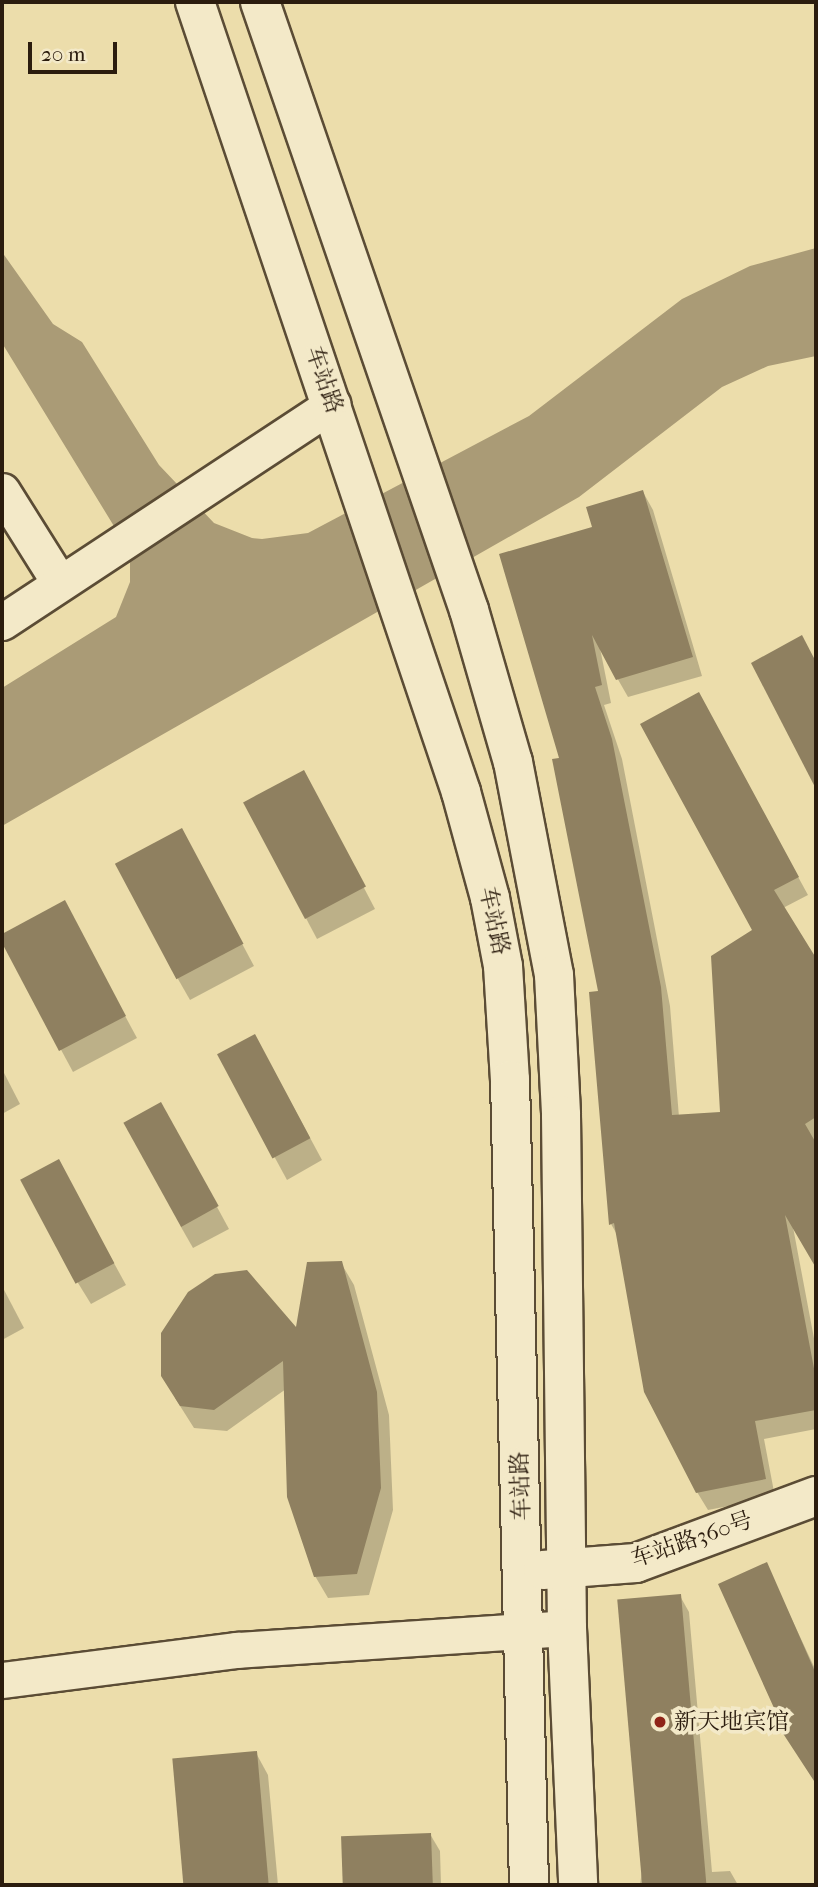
<!DOCTYPE html>
<html>
<head>
<meta charset="utf-8">
<style>
	body { margin:0 }
	#map { position:relative; width:818px; height:1887px; overflow:hidden; background:#ecddab; font-family:"IM FELL French Canon","Noto Serif SC",serif }
	div>[style] { position:absolute }
	[style*='--x'] { left:calc(var(--x)*1px); top:calc(var(--y)*1px); width:calc(var(--w)*1px); rotate:calc(var(--a)*1deg) }
	.water>* { inset:0; background:#aa9b76 }
	.shadow>* { inset:0; background:#0003 }
	.building>* { inset:0; background:#8f8060; transform-origin:0 0 }
	.roads { filter:drop-shadow(2px 0 #5b4c35) drop-shadow(-2px 0 #5b4c35) drop-shadow(0 2px #5b4c35) drop-shadow(0 -2px #5b4c35) }
	.minor>* { height:35px; margin:-17.5px; padding:0 17.5px; transform-origin:17.5px; border-radius:17.5px; background:#f3e9c8 }
	.secondary>* { height:38px; margin:-19px; padding:0 19px; transform-origin:19px; border-radius:19px; background:#f3e9c8 }
	.dots>* { width:19px; height:19px; translate:-50% -50%; box-sizing:border-box; border:4px solid #f3e9c8; border-radius:50% }
	span { translate:-50% -50%; white-space:nowrap; text-align:center; line-height:1.15; -webkit-text-stroke:7px #f3e9c8; paint-order:stroke }
	.street-label { font-size:23px; color:#2b1c0e }
	.poi-label { font-size:23px; color:#2b1c0e }
	.left { translate:0 -50%; text-align:left }
	.frame { position:absolute; inset:0; border:4px solid #2b1c0e; pointer-events:none }
	.scale { position:absolute; left:28px; top:42px; width:89px; height:32px; box-sizing:border-box; border:4px solid #2b1c0e; border-top:0; padding-left:9px; font-size:21px; line-height:24px; white-space:nowrap; color:#2b1c0e; -webkit-text-stroke:5px #f3e9c8; paint-order:stroke }
</style>
</head>
<body>
<div id="map">
	<div class="water">
		<i style="clip-path:polygon(816px 248px,816px 356px,768px 366px,722px 387px,579px 497px,2px 826px,2px 688px,116px 617px,130px 582px,130px 563px,120px 536px,2px 343px,2px 252px,53px 324px,82px 342px,159px 465px,214px 523px,252px 538px,262px 539px,308px 533px,529px 416px,682px 299px,750px 266px)"></i>
	</div>
	<div class="shadow">
		<i style="clip-path:polygon(643px 492px,653px 510px,702px 676px,628px 697px,600px 648px,611px 703px,604px 705px,622px 759px,670px 1006px,679px 1117px,722px 1114px,754px 930px,708px 712px,808px 895px,783px 908px,816px 962px,816px 1141px,814px 1142px,816px 1265px,793px 1227px,816px 1349px,816px 1429px,764px 1439px,775px 1497px,708px 1510px,697px 1492px,619px 1238px,611px 1224px,600px 993px,561px 760px,594px 528px)"></i>
		<i style="clip-path:polygon(802px 637px,816px 663px,816px 785px,754px 664px)"></i>
		<i style="clip-path:polygon(315px 794px,375px 909px,317px 939px,245px 803px)"></i>
		<i style="clip-path:polygon(193px 852px,254px 966px,190px 1000px,178px 979px)"></i>
		<i style="clip-path:polygon(64px 903px,137px 1038px,73px 1072px,2px 940px,2px 936px)"></i>
		<i style="clip-path:polygon(219px 1055px,267px 1058px,322px 1160px,287px 1180px)"></i>
		<i style="clip-path:polygon(2px 1069px,20px 1104px,2px 1114px)"></i>
		<i style="clip-path:polygon(173px 1126px,229px 1229px,193px 1248px,181px 1227px)"></i>
		<i style="clip-path:polygon(70px 1183px,126px 1285px,91px 1304px,78px 1283px)"></i>
		<i style="clip-path:polygon(341px 1263px,354px 1285px,389px 1415px,393px 1510px,369px 1595px,328px 1598px,315px 1576px,286px 1389px,227px 1431px,194px 1428px,175px 1398px,297px 1331px)"></i>
		<i style="clip-path:polygon(2px 1286px,24px 1328px,2px 1340px)"></i>
		<i style="clip-path:polygon(766px 1564px,816px 1671px,816px 1783px,784px 1733px,776px 1709px)"></i>
		<i style="clip-path:polygon(680px 1596px,689px 1612px,712px 1872px,730px 1871px,738px 1885px,640px 1885px)"></i>
		<i style="clip-path:polygon(256px 1753px,268px 1775px,278px 1885px,185px 1885px,174px 1760px)"></i>
		<i style="clip-path:polygon(430px 1834px,440px 1851px,441px 1885px,344px 1885px,343px 1837px)"></i>
	</div>
	<div class="building">
		<i style="clip-path:polygon(643px 490px,693px 657px,616px 680px,592px 635px,602px 685px,595px 687px,612px 739px,661px 987px,672px 1115px,720px 1112px,711px 956px,752px 930px,640px 724px,699px 692px,799px 877px,774px 890px,816px 958px,816px 1117px,805px 1124px,816px 1143px,816px 1268px,785px 1215px,816px 1379px,816px 1410px,755px 1421px,766px 1479px,696px 1493px,644px 1392px,614px 1223px,609px 1225px,589px 992px,598px 991px,552px 759px,559px 758px,499px 554px,592px 527px,586px 507px)"></i>
		<i style="clip-path:polygon(802px 635px,816px 662px,816px 789px,751px 663px)"></i>
		<i style="left:304px;top:770px;width:132px;height:69px;rotate:62deg"></i>
		<i style="left:182px;top:828px;width:131px;height:76px;rotate:62deg"></i>
		<i style="clip-path:polygon(65px 900px,126px 1016px,59px 1051px,2px 943px,2px 934px)"></i>
		<i style="left:255px;top:1034px;width:118px;height:43px;rotate:62deg"></i>
		<i style="left:161px;top:1102px;width:119px;height:43px;rotate:61deg"></i>
		<i style="left:59px;top:1159px;width:118px;height:44px;rotate:62deg"></i>
		<i style="clip-path:polygon(342px 1261px,377px 1392px,381px 1488px,357px 1574px,314px 1577px,287px 1497px,283px 1361px,214px 1410px,180px 1406px,161px 1376px,161px 1333px,188px 1292px,215px 1274px,247px 1270px,296px 1327px,307px 1262px)"></i>
		<i style="clip-path:polygon(767px 1562px,816px 1674px,816px 1784px,769px 1712px,774px 1708px,718px 1584px)"></i>
		<i style="left:681px;top:1594px;width:292px;height:64px;rotate:85deg"></i>
		<i style="left:257px;top:1751px;width:134px;height:85px;rotate:85deg"></i>
		<i style="left:431px;top:1833px;width:52px;height:90px;rotate:88deg"></i>
	</div>
	<div class="roads">
		<div class="minor">
			<i style="--x:2;--y:491;--w:107;--a:57.9"></i>
			<i style="--x:2;--y:622;--w:396;--a:-33.4"></i>
			<i style="--x:2;--y:1680;--w:237;--a:-7.3"></i>
			<i style="--x:237;--y:1650;--w:331;--a:-3.8"></i>
		</div>
		<div class="secondary">
			<i style="--x:195;--y:2;--w:834;--a:71.39"></i>
			<i style="--x:461;--y:792;--w:110;--a:74.7"></i>
			<i style="--x:490;--y:898;--w:69;--a:79.2"></i>
			<i style="--x:503;--y:966;--w:114;--a:86.5"></i>
			<i style="--x:510;--y:1080;--w:805;--a:88.65"></i>
			<i style="--x:260;--y:2;--w:643;--a:71.03"></i>
			<i style="--x:469;--y:610;--w:158;--a:73.9"></i>
			<i style="--x:513;--y:762;--w:217;--a:79.1"></i>
			<i style="--x:554;--y:975;--w:140;--a:87.1"></i>
			<i style="--x:561;--y:1115;--w:513;--a:89.33"></i>
			<i style="--x:567;--y:1628;--w:257;--a:87.5"></i>
			<i style="--x:543;--y:1570;--w:93;--a:-4.3"></i>
			<i style="--x:636;--y:1563;--w:192;--a:-20.4"></i>
		</div>
	</div>
	<div class="dots">
		<i style="left:660px;top:1722px;background:#8f2418"></i>
	</div>
	<div class="street-label">
		<span style="left:324px;top:380px;rotate:71deg">车站路</span>
		<span style="left:494px;top:921px;rotate:78deg">车站路</span>
		<span style="left:521px;top:1486px;rotate:-92deg">车站路</span>
		<span style="left:692px;top:1540px;rotate:-19deg">车站路360号</span>
	</div>
	<div class="poi-label">
		<span class="left" style="left:674px;top:1722px">新天地宾馆</span>
	</div>
	<div class="frame"></div>
	<div class="scale">20 m</div>
</div>
</body>
</html>
